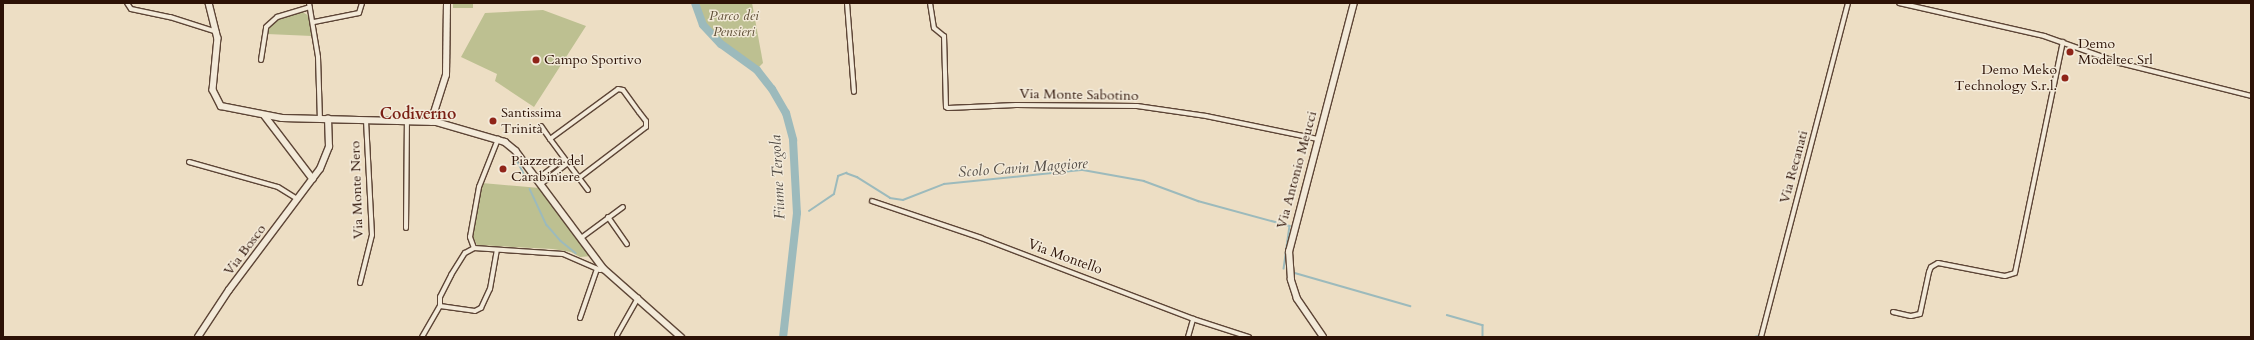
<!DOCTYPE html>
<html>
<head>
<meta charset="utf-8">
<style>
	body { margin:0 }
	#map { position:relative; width:2254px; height:340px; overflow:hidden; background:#eddec4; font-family:Cardo,serif }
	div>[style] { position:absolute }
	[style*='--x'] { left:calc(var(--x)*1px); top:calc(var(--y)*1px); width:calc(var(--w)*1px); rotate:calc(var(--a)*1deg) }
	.green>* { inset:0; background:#bdc091; transform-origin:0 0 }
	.stream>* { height:1.5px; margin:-0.75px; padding:0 0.75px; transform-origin:0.75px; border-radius:0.75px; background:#9cbabc }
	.river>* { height:8px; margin:-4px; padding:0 4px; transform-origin:4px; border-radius:4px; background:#9cbabc }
	.roads { filter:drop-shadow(1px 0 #5d4536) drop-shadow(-1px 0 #5d4536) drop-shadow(0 1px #5d4536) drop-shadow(0 -1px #5d4536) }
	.street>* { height:4px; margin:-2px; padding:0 2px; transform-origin:2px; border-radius:2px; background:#f3ead9 }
	.secondary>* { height:5.5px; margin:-2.75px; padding:0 2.75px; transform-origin:2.75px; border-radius:2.75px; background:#f3ead9 }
	.dots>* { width:11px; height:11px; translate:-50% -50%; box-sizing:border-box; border:2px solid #f3ead9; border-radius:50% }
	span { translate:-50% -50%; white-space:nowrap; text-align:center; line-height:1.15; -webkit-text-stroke:3px #f3ead9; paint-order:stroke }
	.park-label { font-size:14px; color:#5f4f37; font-style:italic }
	.poi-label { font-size:14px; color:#2d1206 }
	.left { translate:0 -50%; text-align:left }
	.right { translate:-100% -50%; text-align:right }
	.street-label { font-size:14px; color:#2d1206 }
	.water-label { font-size:15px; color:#544d46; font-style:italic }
	.quarter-label { font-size:16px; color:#7a1f14; font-weight:700 }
	.frame { position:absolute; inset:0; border:4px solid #2d1206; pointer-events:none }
</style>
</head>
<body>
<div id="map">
	<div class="green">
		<i style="left:453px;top:3px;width:20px;height:5px"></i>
		<i style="clip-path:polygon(698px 3px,752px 3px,763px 63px,757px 69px,722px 43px,704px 22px)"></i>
		<i style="clip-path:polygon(543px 10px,586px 26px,534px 107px,495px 81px,497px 74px,461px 57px,485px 13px)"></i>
		<i style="clip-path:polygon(301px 11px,309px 16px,312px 36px,267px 34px,268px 28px,278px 19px)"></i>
		<i style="clip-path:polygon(482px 183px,540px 188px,592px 256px,580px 257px,571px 252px,553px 249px,477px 245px,473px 237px)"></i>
	</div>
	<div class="stream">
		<i style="--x:517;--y:160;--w:20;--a:63"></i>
		<i style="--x:530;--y:189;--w:40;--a:65"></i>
		<i style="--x:547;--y:225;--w:21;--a:49"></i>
		<i style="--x:561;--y:241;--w:19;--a:39"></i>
		<i style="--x:809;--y:211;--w:30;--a:-34"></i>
		<i style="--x:834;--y:194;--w:18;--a:-77"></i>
		<i style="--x:838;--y:176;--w:9;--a:-21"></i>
		<i style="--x:846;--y:173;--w:12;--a:20"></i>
		<i style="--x:857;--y:177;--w:39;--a:32"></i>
		<i style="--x:890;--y:198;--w:13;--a:9"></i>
		<i style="--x:903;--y:200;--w:44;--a:-21.3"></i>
		<i style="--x:944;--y:184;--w:140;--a:-5.8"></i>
		<i style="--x:1083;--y:170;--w:62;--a:10.2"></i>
		<i style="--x:1144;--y:181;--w:58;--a:20.3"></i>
		<i style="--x:1198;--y:201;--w:95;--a:15.2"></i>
		<i style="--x:1290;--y:226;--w:43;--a:97.9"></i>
		<i style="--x:797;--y:213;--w:2;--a:0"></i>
		<i style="--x:1295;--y:273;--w:120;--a:16"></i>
		<i style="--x:1447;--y:315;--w:37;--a:16"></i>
		<i style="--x:1483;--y:325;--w:12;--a:90"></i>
		<i style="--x:1755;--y:337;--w:3;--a:-18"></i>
	</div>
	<div class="river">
		<i style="--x:695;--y:3;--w:23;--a:70"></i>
		<i style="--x:703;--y:25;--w:26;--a:47"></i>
		<i style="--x:721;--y:44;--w:44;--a:35.8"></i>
		<i style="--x:757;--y:70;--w:24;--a:52"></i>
		<i style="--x:772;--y:89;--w:28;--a:60"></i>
		<i style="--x:786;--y:113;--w:28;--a:75"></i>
		<i style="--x:793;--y:140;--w:73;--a:86.9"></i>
		<i style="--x:797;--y:213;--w:125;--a:96.4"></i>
	</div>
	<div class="roads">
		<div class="street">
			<i style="--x:127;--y:3;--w:7;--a:56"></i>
			<i style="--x:131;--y:9;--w:40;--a:12"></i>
			<i style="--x:170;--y:17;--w:49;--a:17.7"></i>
			<i style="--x:309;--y:3;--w:55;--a:80.5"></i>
			<i style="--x:318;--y:57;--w:62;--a:88.2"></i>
			<i style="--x:847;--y:3;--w:89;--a:85.5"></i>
			<i style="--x:930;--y:3;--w:25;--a:81"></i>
			<i style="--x:934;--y:28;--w:13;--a:39"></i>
			<i style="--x:944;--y:36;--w:71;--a:88.4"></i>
			<i style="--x:946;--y:107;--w:2;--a:27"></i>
			<i style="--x:948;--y:108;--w:68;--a:-2.5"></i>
			<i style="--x:1016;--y:105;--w:121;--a:0.5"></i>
			<i style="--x:1137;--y:106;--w:70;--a:8.2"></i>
			<i style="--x:1206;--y:116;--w:114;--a:11.6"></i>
			<i style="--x:1899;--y:3;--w:149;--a:12.8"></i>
			<i style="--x:2044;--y:36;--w:81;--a:19.6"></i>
			<i style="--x:2120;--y:63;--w:135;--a:14.1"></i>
			<i style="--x:314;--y:22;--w:46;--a:-11.3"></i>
			<i style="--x:359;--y:13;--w:10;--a:-73"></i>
			<i style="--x:261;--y:60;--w:33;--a:-81"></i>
			<i style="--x:266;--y:27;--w:15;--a:-42"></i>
			<i style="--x:277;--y:17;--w:34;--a:-17"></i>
			<i style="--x:618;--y:89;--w:5;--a:11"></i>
			<i style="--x:623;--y:90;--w:27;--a:54"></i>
			<i style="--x:639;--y:112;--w:11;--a:52"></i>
			<i style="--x:646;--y:121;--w:6;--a:90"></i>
			<i style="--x:646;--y:127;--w:84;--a:142.7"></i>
			<i style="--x:579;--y:178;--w:49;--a:-126.6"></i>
			<i style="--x:550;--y:139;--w:84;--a:-36.3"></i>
			<i style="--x:541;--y:126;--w:16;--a:55"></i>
			<i style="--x:189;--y:162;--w:92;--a:15.7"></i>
			<i style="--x:278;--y:187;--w:22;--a:32"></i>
			<i style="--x:579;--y:178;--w:15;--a:53"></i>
			<i style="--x:537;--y:179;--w:34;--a:-37"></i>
			<i style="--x:541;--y:184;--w:33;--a:-38"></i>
			<i style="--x:872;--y:201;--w:115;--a:18.7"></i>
			<i style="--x:981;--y:238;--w:227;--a:20.9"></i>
			<i style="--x:1193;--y:319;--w:59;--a:17.8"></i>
			<i style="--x:608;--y:217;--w:33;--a:55"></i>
			<i style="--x:406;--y:228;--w:107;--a:-89.5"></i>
			<i style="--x:581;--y:238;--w:52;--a:-36.4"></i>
			<i style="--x:474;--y:248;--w:89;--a:3.9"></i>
			<i style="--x:563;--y:254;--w:40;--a:23.4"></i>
			<i style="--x:600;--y:270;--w:4;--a:-14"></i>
			<i style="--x:474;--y:248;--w:12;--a:-110"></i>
			<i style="--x:470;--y:237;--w:51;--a:-79.8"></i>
			<i style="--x:479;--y:187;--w:52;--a:-68.4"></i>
			<i style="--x:360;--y:283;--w:49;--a:-76"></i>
			<i style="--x:372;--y:235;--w:115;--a:-93"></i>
			<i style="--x:440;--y:306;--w:35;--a:8"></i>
			<i style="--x:475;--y:311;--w:7;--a:-27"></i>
			<i style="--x:481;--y:308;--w:21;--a:-65"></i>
			<i style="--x:490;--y:289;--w:39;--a:-80"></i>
			<i style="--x:1893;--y:312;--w:18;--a:13"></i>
			<i style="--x:1911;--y:316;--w:9;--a:-13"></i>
			<i style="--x:1920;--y:314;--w:43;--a:-77.9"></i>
			<i style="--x:1929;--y:272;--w:5;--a:-68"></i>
			<i style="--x:1931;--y:267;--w:8;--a:-30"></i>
			<i style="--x:1938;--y:263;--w:68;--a:11"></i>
			<i style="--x:2005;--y:276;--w:10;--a:-17"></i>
			<i style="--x:2015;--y:273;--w:236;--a:-78.3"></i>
			<i style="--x:580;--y:318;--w:52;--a:-70.9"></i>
			<i style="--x:617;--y:335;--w:43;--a:-60.4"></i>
			<i style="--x:422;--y:337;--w:36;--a:-60"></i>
			<i style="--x:440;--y:306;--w:9;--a:-90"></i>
			<i style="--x:440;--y:297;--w:25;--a:-63"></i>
			<i style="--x:451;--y:275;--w:26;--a:-58"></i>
			<i style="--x:465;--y:253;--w:10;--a:-29"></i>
			<i style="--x:1188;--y:337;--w:19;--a:-74"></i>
			<i style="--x:1761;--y:337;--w:345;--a:-75.4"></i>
		</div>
		<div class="secondary">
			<i style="--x:209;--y:3;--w:36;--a:76"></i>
			<i style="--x:218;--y:38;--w:52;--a:95.5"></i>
			<i style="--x:213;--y:90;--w:18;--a:63"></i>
			<i style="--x:221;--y:106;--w:62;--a:11.1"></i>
			<i style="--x:282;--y:118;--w:154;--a:1.5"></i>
			<i style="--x:436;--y:122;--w:72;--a:16.2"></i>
			<i style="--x:505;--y:142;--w:14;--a:39"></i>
			<i style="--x:516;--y:151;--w:147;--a:53.3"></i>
			<i style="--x:604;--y:269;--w:103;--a:41.4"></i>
			<i style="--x:265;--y:116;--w:79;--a:52.7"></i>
			<i style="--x:431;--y:122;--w:49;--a:-72.3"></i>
			<i style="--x:446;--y:75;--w:72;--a:-89.2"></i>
			<i style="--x:198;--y:337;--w:56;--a:-56.6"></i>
			<i style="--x:229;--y:290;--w:151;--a:-53.1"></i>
			<i style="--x:320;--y:169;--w:24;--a:-68"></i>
			<i style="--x:329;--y:147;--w:28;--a:-92"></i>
			<i style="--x:1323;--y:337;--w:46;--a:-124.4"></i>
			<i style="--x:1297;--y:299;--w:20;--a:-108"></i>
			<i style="--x:1291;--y:280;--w:28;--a:-94"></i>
			<i style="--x:1289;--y:252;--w:257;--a:-75.4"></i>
		</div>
	</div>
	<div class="dots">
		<i style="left:2070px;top:52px;background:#8f2418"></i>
		<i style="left:536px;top:60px;background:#8f2418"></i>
		<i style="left:2065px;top:78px;background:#8f2418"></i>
		<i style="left:493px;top:121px;background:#8f2418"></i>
		<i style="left:503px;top:169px;background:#8f2418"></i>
	</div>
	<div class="park-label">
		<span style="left:734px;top:24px">Parco dei<br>Pensieri</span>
	</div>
	<div class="poi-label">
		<span class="left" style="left:2078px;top:52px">Demo<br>Modeltec Srl</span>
		<span class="left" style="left:544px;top:60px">Campo Sportivo</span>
		<span class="right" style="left:2057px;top:78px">Demo Meko<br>Technology S.r.l.</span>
		<span class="left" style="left:501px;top:121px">Santissima<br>Trinità</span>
		<span class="left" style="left:511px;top:169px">Piazzetta del<br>Carabiniere</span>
	</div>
	<div class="street-label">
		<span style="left:1079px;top:95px;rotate:1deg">Via Monte Sabotino</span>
		<span style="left:1794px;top:167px;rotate:-75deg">Via Recanati</span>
		<span style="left:1297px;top:170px;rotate:-75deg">Via Antonio Meucci</span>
		<span style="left:357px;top:190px;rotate:-92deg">Via Monte Nero</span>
		<span style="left:245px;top:250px;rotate:-53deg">Via Bosco</span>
		<span style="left:1065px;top:257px;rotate:20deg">Via Montello</span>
	</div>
	<div class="water-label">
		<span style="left:1023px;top:168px;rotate:-4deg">Scolo Cavin Maggiore</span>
		<span style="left:778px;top:177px;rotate:-93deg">Fiume Tergola</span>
	</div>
	<div class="quarter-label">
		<span style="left:418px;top:114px">Codiverno</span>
	</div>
	<div class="frame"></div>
</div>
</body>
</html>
